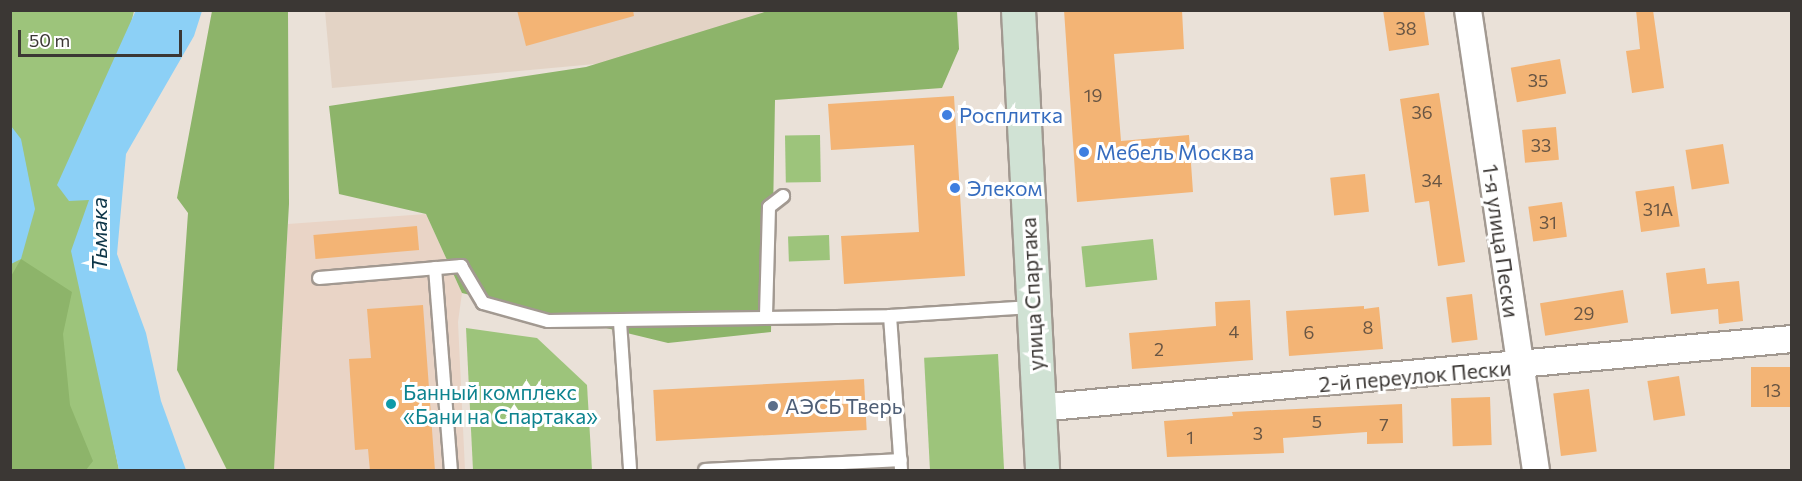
<!DOCTYPE html>
<html>
<head>
<meta charset="utf-8">
<style>
	body { margin:0 }
	#map { position:relative; width:1802px; height:481px; overflow:hidden; background:#eae1d8; font-family:Commissioner,sans-serif }
	div>[style] { position:absolute }
	[style*='--x'] { left:calc(var(--x)*1px); top:calc(var(--y)*1px); width:calc(var(--w)*1px); rotate:calc(var(--a)*1deg) }
	.commercial>* { inset:0; background:#e9d4c6 }
	.built>* { inset:0; background:#e3d3c5 }
	.green>* { inset:0; background:#9dc47b; transform-origin:0 0 }
	.forest>* { inset:0; background:#8db46a }
	.water>* { inset:0; background:#8cd0f6 }
	.building>* { inset:0; background:#f3b475; transform-origin:0 0 }
	.roads { filter:drop-shadow(2px 0 #a29991) drop-shadow(-2px 0 #a29991) drop-shadow(0 2px #a29991) drop-shadow(0 -2px #a29991) }
	.service>* { height:12px; margin:-6px; padding:0 6px; transform-origin:6px; border-radius:6px; background:#fff }
	.minor>* { height:26px; margin:-13px; padding:0 13px; transform-origin:13px; border-radius:13px; background:#fff }
	.secondary>* { height:33px; margin:-16.5px; padding:0 16.5px; transform-origin:16.5px; border-radius:16.5px; background:#d0e2d4 }
	.dots>* { width:16px; height:16px; translate:-50% -50%; box-sizing:border-box; border:3px solid #fff; border-radius:50% }
	span { translate:-50% -50%; white-space:nowrap; text-align:center; line-height:1.15; -webkit-text-stroke:6px #fff; paint-order:stroke }
	.number-label { font-size:18px; color:#695644 }
	.number-label span { -webkit-text-stroke-width:0 }
	.shop-label { font-size:21px; color:#366cbe }
	.left { translate:0 -50%; text-align:left }
	.street-label { font-size:21px; color:#3b3734 }
	.culture-label { font-size:21px; color:#0d838f }
	.service-label { font-size:21px; color:#4e5e75 }
	.water-label { font-size:22px; color:#0d3548; font-style:italic }
	.frame { position:absolute; inset:0; border:12px solid #3b3734; pointer-events:none }
	.scale { position:absolute; left:18px; top:30px; width:164px; height:27px; box-sizing:border-box; border:3px solid #3b3734; border-top:0; padding-left:8px; font-size:18px; line-height:21px; white-space:nowrap; color:#3b3734; -webkit-text-stroke:4px #fff; paint-order:stroke }
</style>
</head>
<body>
<div id="map">
	<div class="commercial">
		<i style="clip-path:polygon(426px 214px,462px 293px,458px 322px,465px 470px,274px 470px,288px 224px)"></i>
	</div>
	<div class="built">
		<i style="clip-path:polygon(955px 10px,956px 31px,332px 88px,325px 11px)"></i>
	</div>
	<div class="green">
		<i style="clip-path:polygon(10px 11px,134px 11px,89px 200px,95px 350px,119px 470px,11px 470px)"></i>
		<i style="left:820px;top:135px;width:47px;height:35px;rotate:89deg"></i>
		<i style="left:829px;top:235px;width:25px;height:41px;rotate:88deg"></i>
		<i style="left:1153px;top:239px;width:41px;height:72px;rotate:84deg"></i>
		<i style="clip-path:polygon(466px 328px,537px 338px,587px 385px,592px 470px,473px 470px)"></i>
		<i style="left:998px;top:354px;width:116px;height:74px;rotate:87deg"></i>
	</div>
	<div class="forest">
		<i style="clip-path:polygon(212px 11px,288px 11px,289px 204px,274px 470px,227px 470px,177px 370px,188px 213px,177px 198px)"></i>
		<i style="clip-path:polygon(768px 11px,957px 11px,959px 49px,942px 88px,775px 100px,771px 332px,668px 343px,462px 293px,426px 214px,339px 194px,329px 106px,586px 67px)"></i>
		<i style="clip-path:polygon(21px 259px,72px 292px,63px 334px,70px 405px,93px 461px,86px 470px,11px 470px,10px 278px)"></i>
	</div>
	<div class="water">
		<i style="clip-path:polygon(136px 10px,202px 11px,194px 36px,126px 154px,117px 254px,146px 333px,161px 401px,186px 470px,119px 470px,71px 251px,89px 200px,69px 201px,57px 185px)"></i>
		<i style="clip-path:polygon(11px 126px,21px 139px,35px 209px,21px 259px,11px 264px)"></i>
	</div>
	<div class="building">
		<i style="clip-path:polygon(517px 10px,633px 10px,634px 16px,526px 46px)"></i>
		<i style="clip-path:polygon(1064px 10px,1182px 10px,1184px 49px,1114px 54px,1121px 141px,1189px 135px,1193px 192px,1077px 202px)"></i>
		<i style="clip-path:polygon(1383px 10px,1424px 10px,1429px 45px,1389px 51px)"></i>
		<i style="clip-path:polygon(1636px 10px,1653px 10px,1664px 88px,1632px 93px,1626px 51px,1640px 49px)"></i>
		<i style="left:1560px;top:59px;width:35px;height:50px;rotate:80deg"></i>
		<i style="clip-path:polygon(1439px 93px,1465px 262px,1438px 266px,1429px 201px,1415px 203px,1400px 99px)"></i>
		<i style="clip-path:polygon(954px 96px,965px 276px,844px 284px,841px 236px,919px 232px,914px 145px,831px 150px,828px 104px)"></i>
		<i style="left:1556px;top:127px;width:33px;height:34px;rotate:85deg"></i>
		<i style="left:1723px;top:144px;width:40px;height:38px;rotate:81deg"></i>
		<i style="left:1365px;top:174px;width:38px;height:35px;rotate:84deg"></i>
		<i style="left:1674px;top:186px;width:41px;height:39px;rotate:82deg"></i>
		<i style="left:1562px;top:202px;width:35px;height:34px;rotate:82deg"></i>
		<i style="left:417px;top:226px;width:24px;height:104px;rotate:85deg"></i>
		<i style="clip-path:polygon(1705px 268px,1707px 284px,1739px 281px,1743px 321px,1719px 324px,1718px 309px,1671px 314px,1666px 273px)"></i>
		<i style="left:1623px;top:290px;width:33px;height:84px;rotate:81deg"></i>
		<i style="left:1472px;top:294px;width:46px;height:26px;rotate:83deg"></i>
		<i style="clip-path:polygon(1250px 300px,1253px 360px,1132px 369px,1129px 333px,1216px 326px,1215px 302px)"></i>
		<i style="clip-path:polygon(423px 305px,435px 471px,370px 471px,368px 449px,355px 450px,349px 359px,371px 358px,367px 309px)"></i>
		<i style="clip-path:polygon(1364px 306px,1364px 309px,1379px 307px,1383px 349px,1289px 356px,1286px 311px)"></i>
		<i style="left:1791px;top:367px;width:40px;height:40px;rotate:90deg"></i>
		<i style="left:1679px;top:376px;width:40px;height:32px;rotate:81deg"></i>
		<i style="left:864px;top:379px;width:51px;height:211px;rotate:87deg"></i>
		<i style="left:1589px;top:389px;width:63px;height:36px;rotate:83deg"></i>
		<i style="left:1490px;top:397px;width:48px;height:39px;rotate:88deg"></i>
		<i style="clip-path:polygon(1402px 404px,1403px 443px,1367px 444px,1367px 432px,1283px 438px,1284px 453px,1167px 457px,1164px 421px,1233px 416px,1232px 412px)"></i>
	</div>
	<div class="roads">
		<div class="service">
			<i style="--x:435;--y:268;--w:203;--a:85.5"></i>
			<i style="--x:319;--y:278;--w:143;--a:-4.8"></i>
			<i style="--x:461;--y:266;--w:43;--a:59.3"></i>
			<i style="--x:483;--y:303;--w:67;--a:15.5"></i>
			<i style="--x:548;--y:321;--w:342;--a:-0.8"></i>
			<i style="--x:890;--y:316;--w:142;--a:-3.6"></i>
			<i style="--x:766;--y:315;--w:108;--a:-88.4"></i>
			<i style="--x:769;--y:207;--w:18;--a:-38"></i>
			<i style="--x:890;--y:316;--w:154;--a:85.9"></i>
			<i style="--x:620;--y:322;--w:148;--a:86.1"></i>
			<i style="--x:705;--y:470;--w:196;--a:-2.9"></i>
		</div>
		<div class="minor">
			<i style="--x:1468;--y:10;--w:465;--a:81.6"></i>
			<i style="--x:1038;--y:408;--w:757;--a:-5.23"></i>
		</div>
		<div class="secondary">
			<i style="--x:1018;--y:10;--w:461;--a:87"></i>
		</div>
	</div>
	<div class="dots">
		<i style="left:947px;top:115px;background:#3f7fe0"></i>
		<i style="left:1084px;top:152px;background:#3f7fe0"></i>
		<i style="left:955px;top:188px;background:#3f7fe0"></i>
		<i style="left:391px;top:404px;background:#0f9aa8"></i>
		<i style="left:773px;top:406px;background:#5c6f8a"></i>
	</div>
	<div class="number-label">
		<span style="left:1406px;top:28px">38</span>
		<span style="left:1538px;top:80px">35</span>
		<span style="left:1093px;top:95px">19</span>
		<span style="left:1422px;top:112px">36</span>
		<span style="left:1541px;top:145px">33</span>
		<span style="left:1432px;top:180px">34</span>
		<span style="left:1658px;top:209px">31А</span>
		<span style="left:1548px;top:222px">31</span>
		<span style="left:1584px;top:313px">29</span>
		<span style="left:1368px;top:327px">8</span>
		<span style="left:1234px;top:331px">4</span>
		<span style="left:1309px;top:332px">6</span>
		<span style="left:1159px;top:349px">2</span>
		<span style="left:1772px;top:390px">13</span>
		<span style="left:1317px;top:421px">5</span>
		<span style="left:1384px;top:424px">7</span>
		<span style="left:1258px;top:433px">3</span>
		<span style="left:1190px;top:437px">1</span>
	</div>
	<div class="shop-label">
		<span class="left" style="left:959px;top:115px">Росплитка</span>
		<span class="left" style="left:1096px;top:152px">Мебель Москва</span>
		<span class="left" style="left:967px;top:188px">Элеком</span>
	</div>
	<div class="street-label">
		<span style="left:1501px;top:241px;rotate:82deg">1-я улица Пески</span>
		<span style="left:1032px;top:294px;rotate:-93deg">улица Спартака</span>
		<span style="left:1415px;top:376px;rotate:-5deg">2-й переулок Пески</span>
	</div>
	<div class="culture-label">
		<span class="left" style="left:403px;top:404px">Банный комплекс<br>«Бани на Спартака»</span>
	</div>
	<div class="service-label">
		<span class="left" style="left:785px;top:406px">АЭСБ Тверь</span>
	</div>
	<div class="water-label">
		<span style="left:99px;top:234px;rotate:-90deg">Тьмака</span>
	</div>
	<div class="frame"></div>
	<div class="scale">50 m</div>
</div>
</body>
</html>
